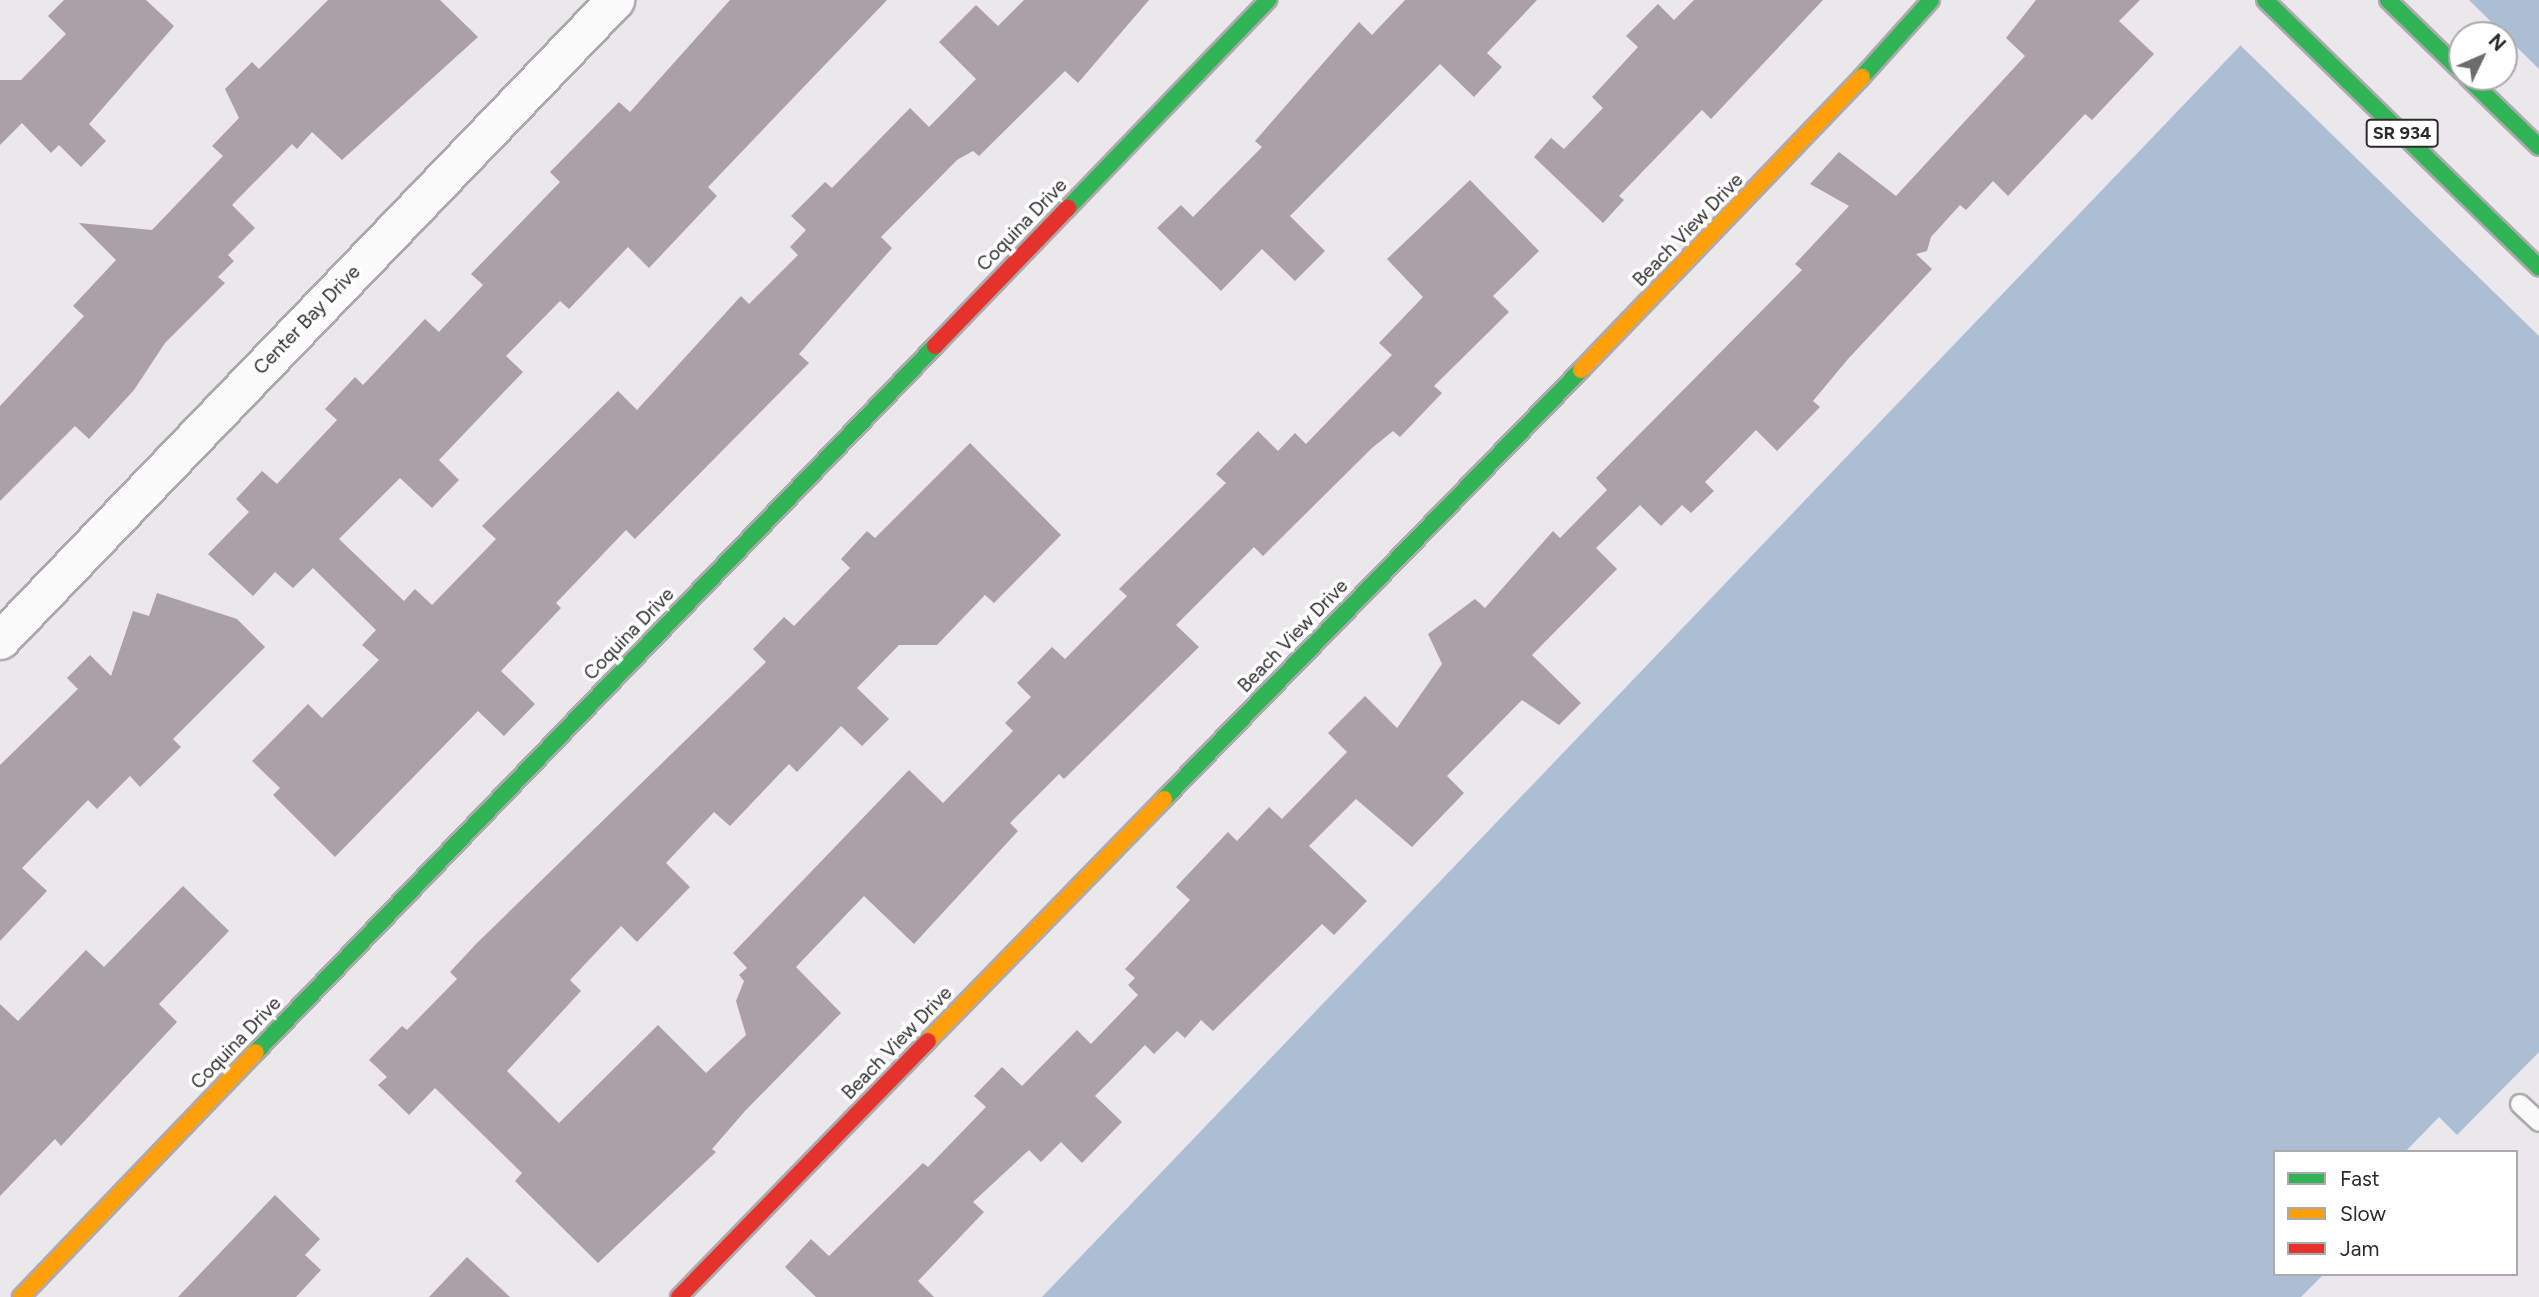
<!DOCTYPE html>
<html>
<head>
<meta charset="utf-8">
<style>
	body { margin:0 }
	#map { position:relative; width:2539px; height:1297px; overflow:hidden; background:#ebe7ec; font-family:Figtree,sans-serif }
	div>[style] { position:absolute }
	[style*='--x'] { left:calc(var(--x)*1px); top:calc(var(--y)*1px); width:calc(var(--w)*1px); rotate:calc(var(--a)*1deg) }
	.water>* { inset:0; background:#acbed4 }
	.pier>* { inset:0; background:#ebe7ec }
	.building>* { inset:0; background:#aaa1a6 }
	.roads { filter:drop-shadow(2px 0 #adaaad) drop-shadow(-2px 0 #adaaad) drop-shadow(0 2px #adaaad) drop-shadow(0 -2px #adaaad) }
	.lane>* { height:18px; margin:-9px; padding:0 9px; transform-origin:9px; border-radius:9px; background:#fcfbfc }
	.street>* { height:37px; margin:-18.5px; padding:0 18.5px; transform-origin:18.5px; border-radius:18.5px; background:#fcfbfc }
	.fast>* { height:16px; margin:-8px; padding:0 8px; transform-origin:8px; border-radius:8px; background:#30b455 }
	.slow>* { height:16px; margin:-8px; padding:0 8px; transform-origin:8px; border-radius:8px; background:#ff9f0a }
	.jam>* { height:16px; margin:-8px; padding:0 8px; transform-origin:8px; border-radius:8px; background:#e5322d }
	span { translate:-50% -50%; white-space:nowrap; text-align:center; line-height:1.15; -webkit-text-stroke:7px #fff; paint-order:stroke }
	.shield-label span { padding:2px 5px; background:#fff; border:2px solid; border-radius:5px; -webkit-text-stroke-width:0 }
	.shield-label { font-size:18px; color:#2c2a2c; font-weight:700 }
	.street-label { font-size:19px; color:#2c2a2c }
	.legend { position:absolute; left:2273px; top:1150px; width:245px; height:126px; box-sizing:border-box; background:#fff; border:2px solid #abaaab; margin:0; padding:9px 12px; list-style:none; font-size:21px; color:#2c2a2c }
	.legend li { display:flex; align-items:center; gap:14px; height:35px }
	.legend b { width:35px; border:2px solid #abaaab }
	.north { position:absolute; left:2448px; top:21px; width:70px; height:70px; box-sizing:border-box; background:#fff; border:2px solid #abaaab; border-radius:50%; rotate:46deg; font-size:19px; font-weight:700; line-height:28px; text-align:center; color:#2c2a2c }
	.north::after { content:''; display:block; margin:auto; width:24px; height:32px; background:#6f6c6f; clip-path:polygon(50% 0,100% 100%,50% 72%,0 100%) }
</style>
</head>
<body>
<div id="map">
	<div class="water">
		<i style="clip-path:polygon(evenodd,2284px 0,2539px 0,2539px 1052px,2457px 1135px,2439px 1117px,2405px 1152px,2275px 1152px,2275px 1274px,2324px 1274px,2301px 1297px,1042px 1297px,2284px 0,2462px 35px,2504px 35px,2504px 77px,2462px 77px,2462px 35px)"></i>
	</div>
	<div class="pier">
		<i style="clip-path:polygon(evenodd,2284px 0,2469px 0,2539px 69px,2539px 336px,2240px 45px,2284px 0,2462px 35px,2504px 35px,2504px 77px,2462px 77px,2462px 35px)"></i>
	</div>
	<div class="building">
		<i style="clip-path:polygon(64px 0,146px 0,174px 26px,89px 124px,106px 141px,81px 167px,59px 145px,51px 153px,22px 123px,0 145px,0 80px,21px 80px,66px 34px,48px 16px)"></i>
		<i style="clip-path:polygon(328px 0,440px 0,478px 37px,342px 160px,312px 132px,297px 149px,292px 144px,232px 205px,255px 228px,228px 255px,234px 261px,218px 277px,225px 283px,165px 343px,134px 390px,89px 439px,75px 426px,0 501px,0 406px,84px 316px,73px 306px,116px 260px,79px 223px,152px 230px,223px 156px,212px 146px,239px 118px,225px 89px,252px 62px,259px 69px)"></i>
		<i style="clip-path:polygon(730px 0,887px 0,708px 187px,717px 196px,649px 268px,628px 247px,569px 309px,560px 301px,506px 356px,523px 372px,439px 460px,459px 480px,432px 508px,400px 478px,339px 539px,404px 601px,415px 589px,432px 605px,496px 539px,482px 526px,618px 391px,637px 410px,741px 296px,749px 304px,798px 255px,790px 247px,806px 230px,791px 216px,825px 182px,832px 188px,910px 108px,929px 127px,976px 79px,939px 42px,976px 5px,998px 26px,1024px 0,1149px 0,1078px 83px,1065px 71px,979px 156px,973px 151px,957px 160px,881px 237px,892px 248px,799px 354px,809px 363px,635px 539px,626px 530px,556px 603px,561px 608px,501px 671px,535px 704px,504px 736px,478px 711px,335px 857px,273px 795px,280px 788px,252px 761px,308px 704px,322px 718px,379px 660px,362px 645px,376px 630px,313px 568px,293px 588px,275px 572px,253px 596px,208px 554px,249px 512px,236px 499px,262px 471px,277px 484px,337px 420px,325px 409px,355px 377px,363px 385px,425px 319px,439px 332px,483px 285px,471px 274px,560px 182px,550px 172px,619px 102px,630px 112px)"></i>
		<i style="clip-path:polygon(1405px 0,1537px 0,1487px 53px,1502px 67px,1474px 97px,1440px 64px,1290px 216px,1325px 251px,1295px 281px,1262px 249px,1221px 291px,1157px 228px,1181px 205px,1193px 217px,1262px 147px,1255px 141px,1359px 22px,1372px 35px)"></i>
		<i style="clip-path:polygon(1694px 0,1823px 0,1711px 119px,1702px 110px,1619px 196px,1624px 200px,1603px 223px,1534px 157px,1551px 138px,1564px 149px,1603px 108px,1592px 97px,1638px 47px,1626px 36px,1658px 4px,1674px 20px)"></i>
		<i style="clip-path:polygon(2036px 0,2140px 0,2119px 21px,2154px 54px,2092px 120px,2085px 114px,2008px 196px,1993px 181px,1966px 210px,1960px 205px,1931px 237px,1927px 251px,1916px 254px,1932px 269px,1848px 359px,1813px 401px,1820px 407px,1777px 451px,1756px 430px,1705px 482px,1714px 491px,1691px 513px,1682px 505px,1661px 526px,1640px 505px,1596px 548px,1617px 569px,1532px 655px,1581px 703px,1559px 725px,1522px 700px,1447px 776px,1464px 793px,1412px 847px,1356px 799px,1309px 846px,1367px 901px,1334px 935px,1322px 924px,1213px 1031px,1201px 1020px,1185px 1038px,1177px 1031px,1154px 1054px,1145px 1045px,1095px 1096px,1122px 1122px,1082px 1163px,1061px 1142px,1041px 1162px,1029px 1150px,973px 1202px,984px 1212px,918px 1281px,934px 1297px,816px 1297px,785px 1267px,811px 1239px,829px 1256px,923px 1163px,928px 1167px,986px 1107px,974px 1096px,1002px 1067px,1022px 1086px,1077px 1030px,1091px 1044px,1138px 995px,1128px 985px,1135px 978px,1125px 969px,1190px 900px,1176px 887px,1228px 832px,1237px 841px,1269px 807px,1282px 819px,1347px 752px,1328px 733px,1365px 696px,1397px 728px,1442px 664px,1428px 634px,1475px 599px,1485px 608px,1553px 531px,1560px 538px,1607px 490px,1596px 478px,1802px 270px,1795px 264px,1849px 206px,1810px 184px,1839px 152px,1896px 196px,2025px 56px,2006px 38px)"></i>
		<i style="clip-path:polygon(1470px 180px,1539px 251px,1493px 296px,1509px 312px,1434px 386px,1442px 393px,1400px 437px,1393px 431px,1372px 448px,1263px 556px,1254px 547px,1176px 625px,1199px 647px,1064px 779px,1059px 774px,1010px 823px,1018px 831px,914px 944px,864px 896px,796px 967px,841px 1013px,745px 1111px,712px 1149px,716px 1152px,598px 1263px,515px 1181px,522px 1173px,435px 1088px,409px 1115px,378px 1085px,387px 1077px,369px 1060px,402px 1026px,407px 1030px,457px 979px,450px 972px,477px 943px,766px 662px,753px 649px,784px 617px,794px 626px,850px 568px,841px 559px,867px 531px,875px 538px,970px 443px,1061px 535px,994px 603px,985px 595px,937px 645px,899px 645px,857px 688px,889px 719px,862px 746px,841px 726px,797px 772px,789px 764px,730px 826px,714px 812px,666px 863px,690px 887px,637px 942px,621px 926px,570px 980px,581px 991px,507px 1071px,559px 1123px,658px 1025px,706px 1073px,746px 1035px,736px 1001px,744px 981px,739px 975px,747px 968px,733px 953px,909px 770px,943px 803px,1013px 731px,1005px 723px,1031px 697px,1017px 683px,1052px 647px,1065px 659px,1127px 596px,1119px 589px,1226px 483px,1216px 474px,1258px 431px,1278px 451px,1295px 433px,1306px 444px,1392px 355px,1379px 343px,1423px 297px,1387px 259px)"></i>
		<i style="clip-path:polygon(157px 593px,237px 619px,265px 647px,173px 739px,181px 747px,140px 787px,130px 776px,97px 809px,88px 800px,22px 868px,47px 891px,0 941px,0 765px,78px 689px,67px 678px,90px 655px,111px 676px,133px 611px,149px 616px)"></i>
		<i style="clip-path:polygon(183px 886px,229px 931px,159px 1004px,177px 1022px,61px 1146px,55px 1139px,0 1196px,0 1004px,18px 1021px,86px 950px,104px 967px)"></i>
		<i style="clip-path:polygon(275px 1195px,320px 1239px,305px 1255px,321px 1270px,296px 1297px,178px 1297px)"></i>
		<i style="clip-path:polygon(467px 1257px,510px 1297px,429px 1297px)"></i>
	</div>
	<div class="roads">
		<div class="lane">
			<i style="--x:2520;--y:1104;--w:26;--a:43"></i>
		</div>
		<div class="street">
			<i style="--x:0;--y:640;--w:888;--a:-46.14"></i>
		</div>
		<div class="fast">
			<i style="--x:2265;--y:0;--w:383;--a:44.3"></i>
			<i style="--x:2388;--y:0;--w:103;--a:44.2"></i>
			<i style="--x:1862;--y:77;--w:103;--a:-48.1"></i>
			<i style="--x:2467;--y:77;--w:100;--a:44.2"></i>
			<i style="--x:1068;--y:208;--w:289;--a:-46.1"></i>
			<i style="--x:1164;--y:799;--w:598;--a:-45.81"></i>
			<i style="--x:256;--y:1052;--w:980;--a:-46.12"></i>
		</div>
		<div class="slow">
			<i style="--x:1581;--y:370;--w:406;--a:-46.2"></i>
			<i style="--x:928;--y:1041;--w:338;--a:-45.7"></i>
			<i style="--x:21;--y:1297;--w:339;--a:-46.2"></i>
		</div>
		<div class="jam">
			<i style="--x:935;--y:346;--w:192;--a:-46.1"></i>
			<i style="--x:679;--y:1297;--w:357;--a:-45.8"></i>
		</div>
	</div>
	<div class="shield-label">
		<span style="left:2402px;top:133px">SR 934</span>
	</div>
	<div class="street-label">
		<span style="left:1022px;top:225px;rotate:-46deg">Coquina Drive</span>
		<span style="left:1688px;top:230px;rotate:-46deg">Beach View Drive</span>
		<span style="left:307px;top:320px;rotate:-46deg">Center Bay Drive</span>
		<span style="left:629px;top:634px;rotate:-46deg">Coquina Drive</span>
		<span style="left:1293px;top:636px;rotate:-46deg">Beach View Drive</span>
		<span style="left:236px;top:1043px;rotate:-46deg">Coquina Drive</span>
		<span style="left:897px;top:1043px;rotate:-46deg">Beach View Drive</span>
	</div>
	<ul class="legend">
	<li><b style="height:9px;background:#30b455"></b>Fast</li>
	<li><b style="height:9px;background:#ff9f0a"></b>Slow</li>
	<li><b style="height:9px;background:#e5322d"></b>Jam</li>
	</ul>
	<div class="north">N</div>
</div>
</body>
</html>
